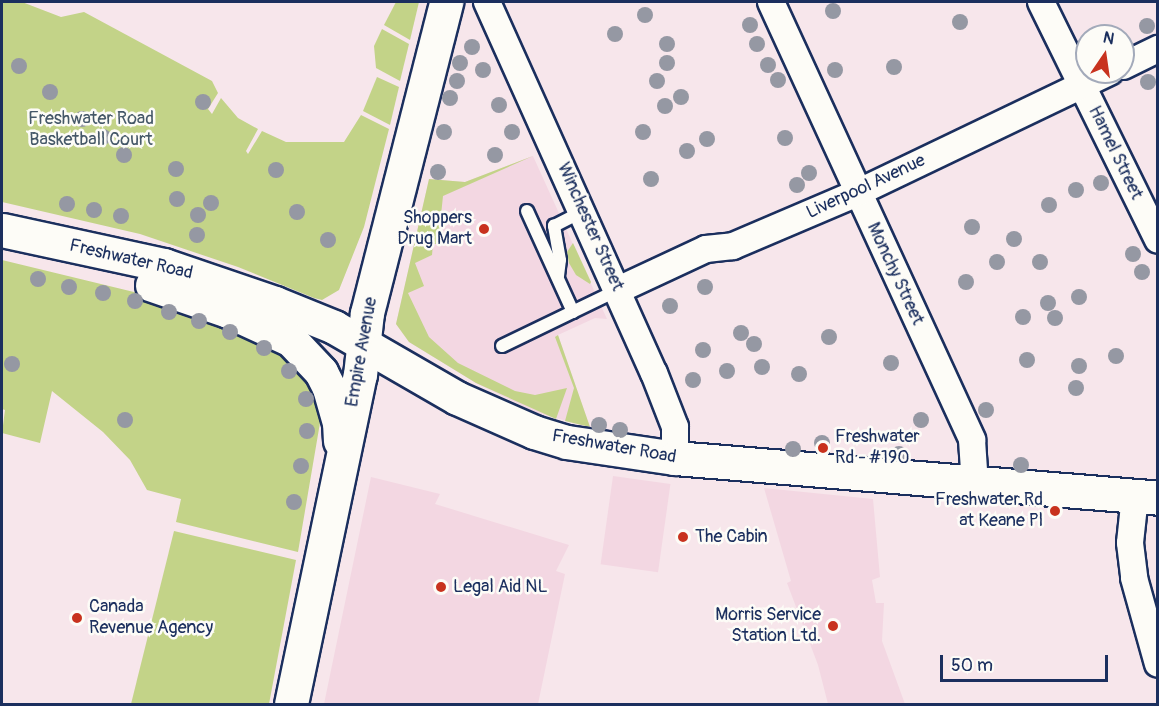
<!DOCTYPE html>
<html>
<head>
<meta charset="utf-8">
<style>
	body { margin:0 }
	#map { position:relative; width:1159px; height:706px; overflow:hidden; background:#f7e6eb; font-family:Pangolin,sans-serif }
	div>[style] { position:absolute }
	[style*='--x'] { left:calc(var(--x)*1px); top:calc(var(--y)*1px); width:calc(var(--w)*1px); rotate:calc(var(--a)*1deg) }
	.built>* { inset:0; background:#f3d7e2; transform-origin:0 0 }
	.green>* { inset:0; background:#c3d388 }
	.roads { filter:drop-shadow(2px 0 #1b2f5e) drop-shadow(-2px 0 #1b2f5e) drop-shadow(0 2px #1b2f5e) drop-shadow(0 -2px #1b2f5e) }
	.lane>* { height:12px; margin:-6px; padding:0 6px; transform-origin:6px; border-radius:6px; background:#fdfcf7 }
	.street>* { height:26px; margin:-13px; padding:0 13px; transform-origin:13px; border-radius:13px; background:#fdfcf7 }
	.secondary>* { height:33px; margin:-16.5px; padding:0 16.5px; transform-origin:16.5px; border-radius:16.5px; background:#fdfcf7 }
	.trees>* { width:16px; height:16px; margin:-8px; border-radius:50%; background:#9598a3 }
	.dots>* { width:16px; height:16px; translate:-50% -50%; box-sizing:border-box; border:3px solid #fdfcf7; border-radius:50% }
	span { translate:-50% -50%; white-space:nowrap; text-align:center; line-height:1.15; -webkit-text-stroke:5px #fdfcf7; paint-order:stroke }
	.park-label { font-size:18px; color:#455868 }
	.street-label { font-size:18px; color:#1b2f5e }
	.poi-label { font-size:18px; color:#1b2f5e }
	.right { translate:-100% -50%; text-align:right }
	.left { translate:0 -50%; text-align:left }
	.frame { position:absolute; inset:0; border:3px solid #1b2f5e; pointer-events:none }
	.north { position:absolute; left:1075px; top:24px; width:60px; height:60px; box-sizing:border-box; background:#fdfcf7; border:2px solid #a3aaba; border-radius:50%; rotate:13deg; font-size:16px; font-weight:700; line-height:24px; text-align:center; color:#1b2f5e }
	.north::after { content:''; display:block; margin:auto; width:21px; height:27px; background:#c8321e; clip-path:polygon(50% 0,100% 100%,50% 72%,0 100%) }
	.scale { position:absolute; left:940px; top:655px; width:168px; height:27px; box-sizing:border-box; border:3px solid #1b2f5e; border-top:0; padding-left:8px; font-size:18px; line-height:21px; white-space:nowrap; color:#1b2f5e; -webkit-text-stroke:4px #fdfcf7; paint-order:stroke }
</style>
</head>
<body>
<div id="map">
	<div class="built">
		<i style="clip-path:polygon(533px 156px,607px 319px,595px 318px,558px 335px,590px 427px,537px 413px,476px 383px,409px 342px,396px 324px,429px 179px,465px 182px)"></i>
		<i style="left:613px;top:476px;width:58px;height:89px;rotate:8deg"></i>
		<i style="clip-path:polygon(371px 477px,440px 494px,435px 504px,569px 545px,556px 571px,565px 574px,538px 704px,324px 704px)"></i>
		<i style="clip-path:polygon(764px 488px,873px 499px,880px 577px,872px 580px,876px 603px,884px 603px,882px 641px,905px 704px,828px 704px,818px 665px,787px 583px,791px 581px)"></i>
	</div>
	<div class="green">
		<i style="clip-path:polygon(2px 2px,22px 2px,61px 17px,84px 12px,212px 81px,218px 93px,208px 109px,212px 114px,221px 98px,238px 118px,258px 129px,246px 151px,248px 154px,262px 131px,286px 142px,344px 142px,361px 115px,389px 129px,364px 227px,339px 290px,322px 300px,314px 298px,238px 267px,140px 234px,2px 202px)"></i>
		<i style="clip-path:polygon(396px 2px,419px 2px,410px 40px,384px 25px)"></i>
		<i style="clip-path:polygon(382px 29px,409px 44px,400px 81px,376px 68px,374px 46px)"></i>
		<i style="clip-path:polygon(377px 77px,399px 87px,390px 125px,363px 111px)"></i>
		<i style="clip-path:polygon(533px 156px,443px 196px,438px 244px,433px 244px,432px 255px,415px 263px,424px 286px,408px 293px,429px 337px,458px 363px,515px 391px,535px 395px,567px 388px,556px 419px,476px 383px,409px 342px,396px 324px,429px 179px,465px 182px)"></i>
		<i style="clip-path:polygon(573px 243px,591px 282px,590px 284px,576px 275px,569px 263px,567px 252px)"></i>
		<i style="clip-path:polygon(2px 260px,138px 293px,278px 347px,305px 376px,321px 417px,298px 552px,176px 522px,181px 499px,147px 490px,130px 460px,103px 432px,52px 391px,40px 443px,2px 433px,5px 410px,2px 409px)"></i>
		<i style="clip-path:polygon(558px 335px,590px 427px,565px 421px,574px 388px,555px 337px)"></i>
		<i style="clip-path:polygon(174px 531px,296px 560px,269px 704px,131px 704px)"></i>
	</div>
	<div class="roads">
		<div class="lane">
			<i style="--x:527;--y:211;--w:111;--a:65.5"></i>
			<i style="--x:558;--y:276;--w:16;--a:-83"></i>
			<i style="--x:560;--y:260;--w:35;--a:-100"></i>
			<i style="--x:554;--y:226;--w:33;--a:-27"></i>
			<i style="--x:502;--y:346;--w:129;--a:-25.8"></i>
		</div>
		<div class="street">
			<i style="--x:487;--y:2;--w:407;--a:65.8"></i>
			<i style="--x:654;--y:373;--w:58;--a:68.7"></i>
			<i style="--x:675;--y:427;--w:31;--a:90"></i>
			<i style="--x:771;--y:2;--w:482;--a:65.3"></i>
			<i style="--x:972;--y:440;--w:45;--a:86.2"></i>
			<i style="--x:1041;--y:2;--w:265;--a:63.8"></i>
			<i style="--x:1123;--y:66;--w:39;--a:-26"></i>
			<i style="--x:618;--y:290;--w:97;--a:-25"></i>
			<i style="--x:706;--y:249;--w:27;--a:-6"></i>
			<i style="--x:733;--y:246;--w:135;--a:-23.1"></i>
			<i style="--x:857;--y:193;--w:280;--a:-25.6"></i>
			<i style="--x:1135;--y:496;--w:47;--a:96.1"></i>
			<i style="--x:1130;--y:543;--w:35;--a:83"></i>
			<i style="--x:1134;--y:578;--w:89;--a:74.4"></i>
		</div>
		<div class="secondary">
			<i style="--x:2;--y:230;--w:166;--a:12.2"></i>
			<i style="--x:164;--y:265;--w:117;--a:18.9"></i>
			<i style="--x:275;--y:303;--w:64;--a:22.1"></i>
			<i style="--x:334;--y:327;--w:142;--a:30"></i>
			<i style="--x:457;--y:398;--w:84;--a:23.8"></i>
			<i style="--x:534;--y:432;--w:34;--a:17"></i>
			<i style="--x:567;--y:442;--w:109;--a:8.4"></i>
			<i style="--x:675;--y:458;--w:485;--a:4.7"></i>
			<i style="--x:152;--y:285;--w:80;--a:18.9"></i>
			<i style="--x:228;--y:311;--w:69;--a:24.7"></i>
			<i style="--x:291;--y:340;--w:44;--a:46.8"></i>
			<i style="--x:321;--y:372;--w:18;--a:63"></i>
			<i style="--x:329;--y:388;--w:35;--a:74"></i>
			<i style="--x:339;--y:422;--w:19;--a:87"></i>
			<i style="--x:291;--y:704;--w:336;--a:-78.2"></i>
			<i style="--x:360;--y:375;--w:62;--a:-83.6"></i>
			<i style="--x:367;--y:313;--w:321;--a:-75.7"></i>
		</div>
	</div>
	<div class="trees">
		<i style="left:833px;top:11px"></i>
		<i style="left:645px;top:15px"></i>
		<i style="left:960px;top:22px"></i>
		<i style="left:750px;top:25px"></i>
		<i style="left:1147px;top:26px"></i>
		<i style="left:615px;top:34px"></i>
		<i style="left:667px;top:44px"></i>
		<i style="left:757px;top:44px"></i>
		<i style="left:472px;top:47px"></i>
		<i style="left:460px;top:63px"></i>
		<i style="left:667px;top:63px"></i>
		<i style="left:768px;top:65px"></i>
		<i style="left:19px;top:66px"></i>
		<i style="left:894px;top:67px"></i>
		<i style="left:483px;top:70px"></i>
		<i style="left:835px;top:70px"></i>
		<i style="left:778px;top:80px"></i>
		<i style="left:457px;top:81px"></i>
		<i style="left:657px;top:81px"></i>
		<i style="left:1148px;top:82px"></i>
		<i style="left:50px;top:92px"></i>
		<i style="left:681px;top:97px"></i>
		<i style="left:450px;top:98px"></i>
		<i style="left:203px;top:102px"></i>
		<i style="left:499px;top:105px"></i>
		<i style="left:665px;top:106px"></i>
		<i style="left:82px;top:119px"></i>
		<i style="left:444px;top:132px"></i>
		<i style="left:512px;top:132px"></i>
		<i style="left:643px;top:132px"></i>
		<i style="left:103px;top:137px"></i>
		<i style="left:785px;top:138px"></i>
		<i style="left:707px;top:139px"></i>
		<i style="left:687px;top:151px"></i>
		<i style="left:124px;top:155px"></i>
		<i style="left:495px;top:155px"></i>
		<i style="left:176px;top:169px"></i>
		<i style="left:276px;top:170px"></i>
		<i style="left:438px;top:172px"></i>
		<i style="left:809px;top:173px"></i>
		<i style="left:651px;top:179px"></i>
		<i style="left:1101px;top:183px"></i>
		<i style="left:797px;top:185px"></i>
		<i style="left:1076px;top:190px"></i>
		<i style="left:177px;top:199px"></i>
		<i style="left:211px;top:203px"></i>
		<i style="left:67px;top:204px"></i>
		<i style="left:1049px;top:205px"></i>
		<i style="left:94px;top:210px"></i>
		<i style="left:297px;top:212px"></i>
		<i style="left:198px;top:215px"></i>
		<i style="left:121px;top:216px"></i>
		<i style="left:972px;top:227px"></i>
		<i style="left:197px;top:235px"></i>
		<i style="left:1014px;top:239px"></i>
		<i style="left:328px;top:240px"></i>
		<i style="left:1133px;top:254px"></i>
		<i style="left:997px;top:262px"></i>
		<i style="left:1040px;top:262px"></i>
		<i style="left:1142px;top:272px"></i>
		<i style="left:38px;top:279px"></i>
		<i style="left:966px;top:282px"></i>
		<i style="left:69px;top:287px"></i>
		<i style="left:705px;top:287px"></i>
		<i style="left:103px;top:293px"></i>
		<i style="left:1079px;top:297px"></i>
		<i style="left:135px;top:301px"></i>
		<i style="left:1048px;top:303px"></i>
		<i style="left:670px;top:306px"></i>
		<i style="left:169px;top:312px"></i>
		<i style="left:1023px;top:317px"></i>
		<i style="left:1055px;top:318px"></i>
		<i style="left:199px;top:321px"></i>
		<i style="left:230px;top:332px"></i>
		<i style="left:741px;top:333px"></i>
		<i style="left:829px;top:337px"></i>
		<i style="left:754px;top:344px"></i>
		<i style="left:264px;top:348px"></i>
		<i style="left:703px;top:350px"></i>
		<i style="left:1116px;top:356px"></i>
		<i style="left:1027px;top:360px"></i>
		<i style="left:891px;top:363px"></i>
		<i style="left:12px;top:364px"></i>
		<i style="left:1079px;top:366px"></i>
		<i style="left:762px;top:367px"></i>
		<i style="left:289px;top:371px"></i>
		<i style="left:727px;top:371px"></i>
		<i style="left:799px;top:374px"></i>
		<i style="left:693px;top:380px"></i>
		<i style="left:1076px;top:388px"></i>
		<i style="left:306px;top:399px"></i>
		<i style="left:986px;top:410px"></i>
		<i style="left:125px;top:420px"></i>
		<i style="left:921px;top:420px"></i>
		<i style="left:599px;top:425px"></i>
		<i style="left:620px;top:430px"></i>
		<i style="left:307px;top:431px"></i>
		<i style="left:822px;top:443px"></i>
		<i style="left:793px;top:449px"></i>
		<i style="left:899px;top:454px"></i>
		<i style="left:1021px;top:465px"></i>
		<i style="left:301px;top:466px"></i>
		<i style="left:294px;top:502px"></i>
	</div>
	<div class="dots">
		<i style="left:484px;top:229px;background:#c8321e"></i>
		<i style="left:823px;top:448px;background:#c8321e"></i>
		<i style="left:1055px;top:511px;background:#c8321e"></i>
		<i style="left:683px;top:537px;background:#c8321e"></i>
		<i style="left:441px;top:587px;background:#c8321e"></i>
		<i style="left:77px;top:618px;background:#c8321e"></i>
		<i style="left:833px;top:626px;background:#c8321e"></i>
	</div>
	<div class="park-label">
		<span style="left:91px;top:130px">Freshwater Road<br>Basketball Court</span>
	</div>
	<div class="street-label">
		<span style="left:1115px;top:153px;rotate:64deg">Hamel Street</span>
		<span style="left:866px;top:187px;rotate:-25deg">Liverpool Avenue</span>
		<span style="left:590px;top:227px;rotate:66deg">Winchester Street</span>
		<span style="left:131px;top:260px;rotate:13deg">Freshwater Road</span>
		<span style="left:895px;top:274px;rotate:65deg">Monchy Street</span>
		<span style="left:362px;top:352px;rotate:-80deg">Empire Avenue</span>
		<span style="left:614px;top:447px;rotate:10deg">Freshwater Road</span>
	</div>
	<div class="poi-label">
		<span class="right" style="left:472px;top:229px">Shoppers<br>Drug Mart</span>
		<span class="left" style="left:835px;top:448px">Freshwater<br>Rd - #190</span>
		<span class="right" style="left:1043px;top:511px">Freshwater Rd<br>at Keane Pl</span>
		<span class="left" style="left:695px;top:537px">The Cabin</span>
		<span class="left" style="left:453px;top:587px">Legal Aid NL</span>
		<span class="left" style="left:89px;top:618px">Canada<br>Revenue Agency</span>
		<span class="right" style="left:821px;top:626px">Morris Service<br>Station Ltd.</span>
	</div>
	<div class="frame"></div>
	<div class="north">N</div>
	<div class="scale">50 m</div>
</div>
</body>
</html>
